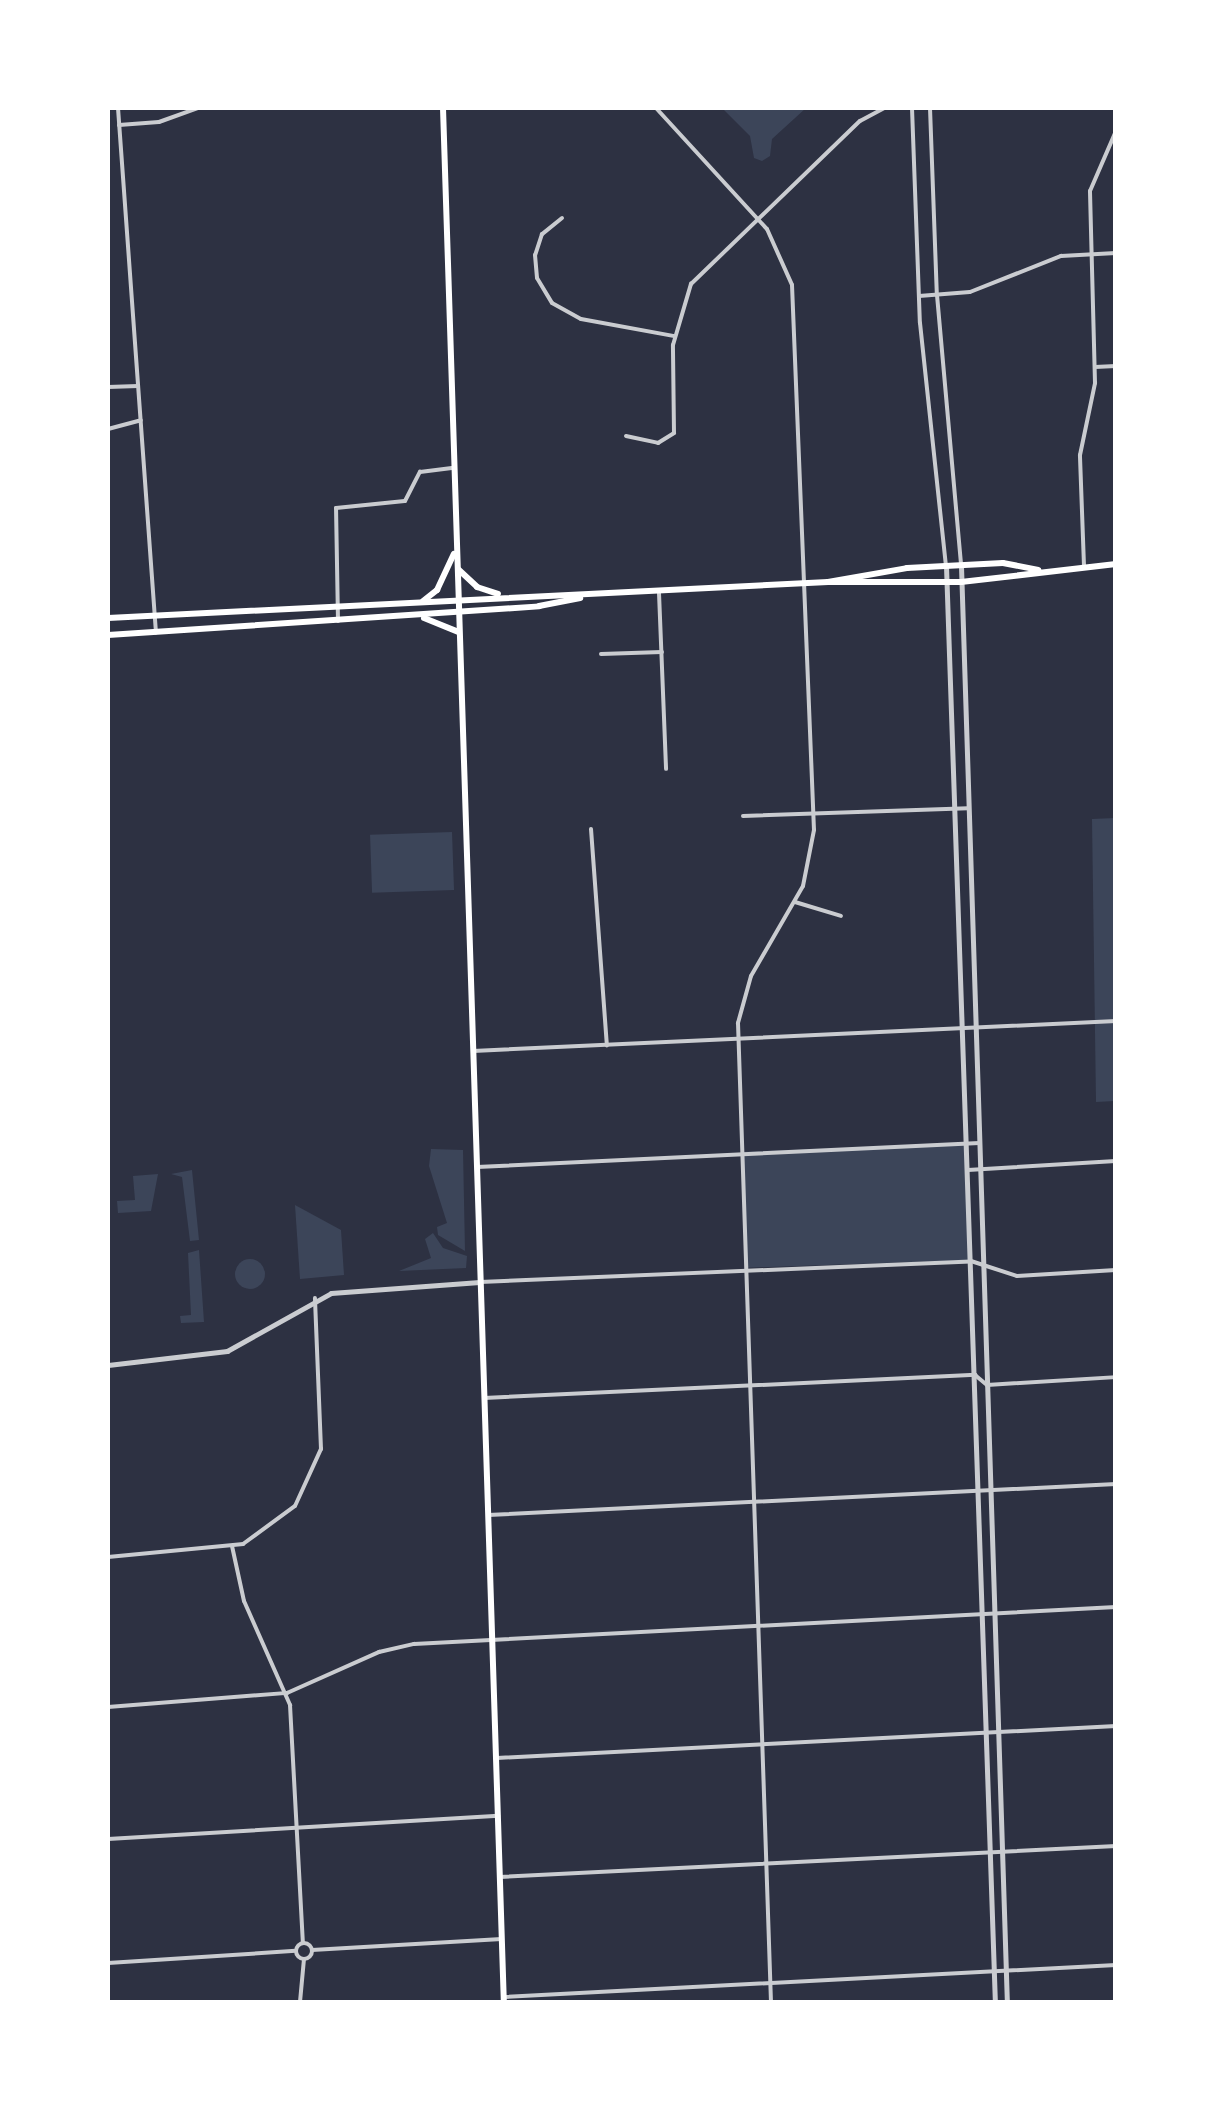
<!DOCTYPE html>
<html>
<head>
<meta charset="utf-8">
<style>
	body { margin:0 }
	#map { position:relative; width:1223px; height:2110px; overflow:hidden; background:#2d3142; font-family:Merriweather,serif }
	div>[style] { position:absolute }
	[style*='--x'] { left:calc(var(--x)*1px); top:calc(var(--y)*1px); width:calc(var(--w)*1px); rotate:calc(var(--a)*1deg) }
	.green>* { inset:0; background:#3c4559; transform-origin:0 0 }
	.round { border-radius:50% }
	.minor>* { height:4px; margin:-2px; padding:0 2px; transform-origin:2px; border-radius:2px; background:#caccd0 }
	.minor>.ring { margin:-2px; padding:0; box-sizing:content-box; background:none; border:4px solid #caccd0; border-radius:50% }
	.tertiary>* { height:5px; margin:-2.5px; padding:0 2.5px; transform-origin:2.5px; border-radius:2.5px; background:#caccd0 }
	.secondary>* { height:6px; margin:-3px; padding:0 3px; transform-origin:3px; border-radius:3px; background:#fff }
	span { translate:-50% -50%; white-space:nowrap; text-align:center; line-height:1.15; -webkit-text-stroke:10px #fff; paint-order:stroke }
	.frame { position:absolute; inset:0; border:110px solid #fff; pointer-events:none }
</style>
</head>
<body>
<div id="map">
	<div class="green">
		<i style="clip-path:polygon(722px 108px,806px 108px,772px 139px,770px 156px,762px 161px,754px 158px,750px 136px)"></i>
		<i style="clip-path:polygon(1115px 818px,1115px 1101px,1096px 1102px,1092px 819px)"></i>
		<i style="left:452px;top:832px;width:58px;height:82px;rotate:88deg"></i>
		<i style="left:966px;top:1144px;width:116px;height:223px;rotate:88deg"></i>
		<i style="clip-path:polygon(431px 1149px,463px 1150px,465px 1251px,438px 1235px,437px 1227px,447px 1223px,429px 1166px)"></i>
		<i style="clip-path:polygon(192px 1170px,199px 1240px,190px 1241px,182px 1177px,171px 1174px)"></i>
		<i style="clip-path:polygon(158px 1174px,151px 1211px,118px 1213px,117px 1201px,135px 1200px,133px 1176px)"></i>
		<i style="clip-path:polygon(295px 1205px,341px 1230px,344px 1275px,300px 1279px)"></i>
		<i style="clip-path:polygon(433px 1233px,443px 1248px,467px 1256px,466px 1268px,399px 1271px,431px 1258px,425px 1239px)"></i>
		<i style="clip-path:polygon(199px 1250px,204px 1322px,181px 1323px,180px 1316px,191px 1315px,188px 1253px)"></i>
		<i class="round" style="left:235px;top:1259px;width:30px;height:30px"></i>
	</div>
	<div class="minor">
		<i style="--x:118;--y:108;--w:526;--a:85.86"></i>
		<i style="--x:656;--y:108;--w:164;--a:47.5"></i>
		<i style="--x:767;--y:229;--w:61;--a:65.9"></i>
		<i style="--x:792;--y:285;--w:545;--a:87.69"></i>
		<i style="--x:814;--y:830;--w:57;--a:101.1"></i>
		<i style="--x:803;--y:886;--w:104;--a:120"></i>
		<i style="--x:751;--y:976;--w:49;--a:105.5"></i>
		<i style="--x:738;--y:1023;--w:980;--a:88.07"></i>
		<i style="--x:912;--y:108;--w:215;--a:87.9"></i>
		<i style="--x:920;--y:323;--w:244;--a:83.9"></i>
		<i style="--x:930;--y:108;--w:187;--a:87.9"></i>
		<i style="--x:937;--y:295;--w:271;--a:84.9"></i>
		<i style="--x:119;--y:125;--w:40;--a:-4.3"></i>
		<i style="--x:159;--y:122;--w:41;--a:-19.7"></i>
		<i style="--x:562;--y:218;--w:26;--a:141"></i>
		<i style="--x:542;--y:234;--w:22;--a:108"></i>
		<i style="--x:535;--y:255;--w:23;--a:85"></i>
		<i style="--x:537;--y:278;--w:29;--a:59"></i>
		<i style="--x:552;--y:303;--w:33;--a:29"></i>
		<i style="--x:581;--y:319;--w:95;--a:10.4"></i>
		<i style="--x:919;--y:296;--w:51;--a:-4.5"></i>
		<i style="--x:970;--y:292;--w:98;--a:-21.6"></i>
		<i style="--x:1061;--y:256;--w:55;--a:-3.1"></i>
		<i style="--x:1095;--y:367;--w:21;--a:-3"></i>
		<i style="--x:108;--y:387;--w:30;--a:-2"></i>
		<i style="--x:108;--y:429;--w:34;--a:-15"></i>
		<i style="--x:626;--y:436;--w:33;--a:12"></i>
		<i style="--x:658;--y:443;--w:19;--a:-32"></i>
		<i style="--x:674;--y:433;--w:88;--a:-90.7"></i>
		<i style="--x:673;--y:345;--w:64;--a:-73.6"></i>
		<i style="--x:691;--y:284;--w:235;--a:-44"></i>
		<i style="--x:860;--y:121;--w:27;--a:-28"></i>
		<i style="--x:1084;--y:566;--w:111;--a:-92.1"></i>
		<i style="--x:1080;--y:455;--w:74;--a:-78.2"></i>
		<i style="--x:1095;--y:383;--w:192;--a:-91.5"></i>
		<i style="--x:1090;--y:191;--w:65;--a:-66.6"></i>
		<i style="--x:659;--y:593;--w:176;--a:87.7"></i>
		<i style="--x:338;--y:621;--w:113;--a:-91"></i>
		<i style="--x:336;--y:508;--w:69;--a:-5.8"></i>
		<i style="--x:405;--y:501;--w:33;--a:-63"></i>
		<i style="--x:420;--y:472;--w:34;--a:-7"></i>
		<i style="--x:601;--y:654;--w:61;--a:-1.9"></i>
		<i style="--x:743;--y:816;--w:225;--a:-2"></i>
		<i style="--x:591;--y:829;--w:217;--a:85.8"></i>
		<i style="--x:795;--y:902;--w:48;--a:16.9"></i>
		<i style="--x:473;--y:1051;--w:644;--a:-2.67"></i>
		<i style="--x:477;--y:1167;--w:503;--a:-2.74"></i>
		<i style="--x:968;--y:1170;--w:148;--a:-3.5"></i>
		<i style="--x:480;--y:1282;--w:491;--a:-2.4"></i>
		<i style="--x:971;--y:1261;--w:48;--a:18.1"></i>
		<i style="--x:1017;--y:1276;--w:99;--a:-3.5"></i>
		<i style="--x:484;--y:1398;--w:492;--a:-2.7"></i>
		<i style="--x:975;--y:1375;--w:16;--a:40"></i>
		<i style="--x:987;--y:1385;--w:129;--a:-3.5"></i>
		<i style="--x:488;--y:1515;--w:629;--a:-2.83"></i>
		<i style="--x:232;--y:1546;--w:56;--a:77.7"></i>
		<i style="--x:244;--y:1601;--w:114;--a:66.1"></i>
		<i style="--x:290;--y:1705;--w:238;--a:86.9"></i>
		<i style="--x:108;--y:1557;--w:136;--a:-5.5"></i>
		<i style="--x:243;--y:1544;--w:64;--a:-36.2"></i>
		<i style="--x:295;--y:1506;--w:63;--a:-65.5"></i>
		<i style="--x:321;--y:1449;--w:151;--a:-92.3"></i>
		<i style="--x:108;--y:1707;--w:180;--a:-4.5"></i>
		<i style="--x:287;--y:1693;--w:101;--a:-24"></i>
		<i style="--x:379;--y:1652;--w:36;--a:-13"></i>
		<i style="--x:414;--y:1644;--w:703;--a:-3.02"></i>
		<i style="--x:497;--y:1758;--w:620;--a:-2.96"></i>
		<i style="--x:108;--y:1839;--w:391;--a:-3.4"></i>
		<i style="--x:500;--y:1877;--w:617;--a:-2.88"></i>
		<i class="ring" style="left:296px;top:1943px;width:12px;height:12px"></i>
		<i style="--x:312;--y:1950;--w:190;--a:-3.3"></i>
		<i style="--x:108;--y:1963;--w:188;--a:-3.7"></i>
		<i style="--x:503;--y:1997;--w:614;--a:-2.99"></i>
		<i style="--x:300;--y:2002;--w:43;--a:-84.7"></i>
	</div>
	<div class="tertiary">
		<i style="--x:946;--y:566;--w:1437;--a:88.05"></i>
		<i style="--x:961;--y:566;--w:1437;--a:88.17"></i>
		<i style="--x:108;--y:1365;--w:120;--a:-6.7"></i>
		<i style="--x:227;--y:1351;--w:119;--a:-29.1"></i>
		<i style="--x:331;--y:1293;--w:149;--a:-4.2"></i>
	</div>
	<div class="secondary">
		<i style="--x:443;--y:108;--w:1895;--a:88.16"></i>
		<i style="--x:459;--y:570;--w:25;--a:43"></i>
		<i style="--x:477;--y:587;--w:22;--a:18"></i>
		<i style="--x:828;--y:582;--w:80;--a:-10"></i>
		<i style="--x:907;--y:568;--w:96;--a:-3"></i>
		<i style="--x:1003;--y:563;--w:36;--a:11"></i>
		<i style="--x:423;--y:601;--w:18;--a:-38"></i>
		<i style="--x:437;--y:590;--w:40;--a:-65"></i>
		<i style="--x:108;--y:618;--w:721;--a:-2.86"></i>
		<i style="--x:828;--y:582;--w:133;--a:0"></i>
		<i style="--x:961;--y:582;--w:156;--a:-6.6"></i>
		<i style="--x:424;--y:618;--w:37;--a:22"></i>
		<i style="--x:108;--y:635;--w:432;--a:-3.8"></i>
		<i style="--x:539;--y:606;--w:42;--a:-11"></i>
	</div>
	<div class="frame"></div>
</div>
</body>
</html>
